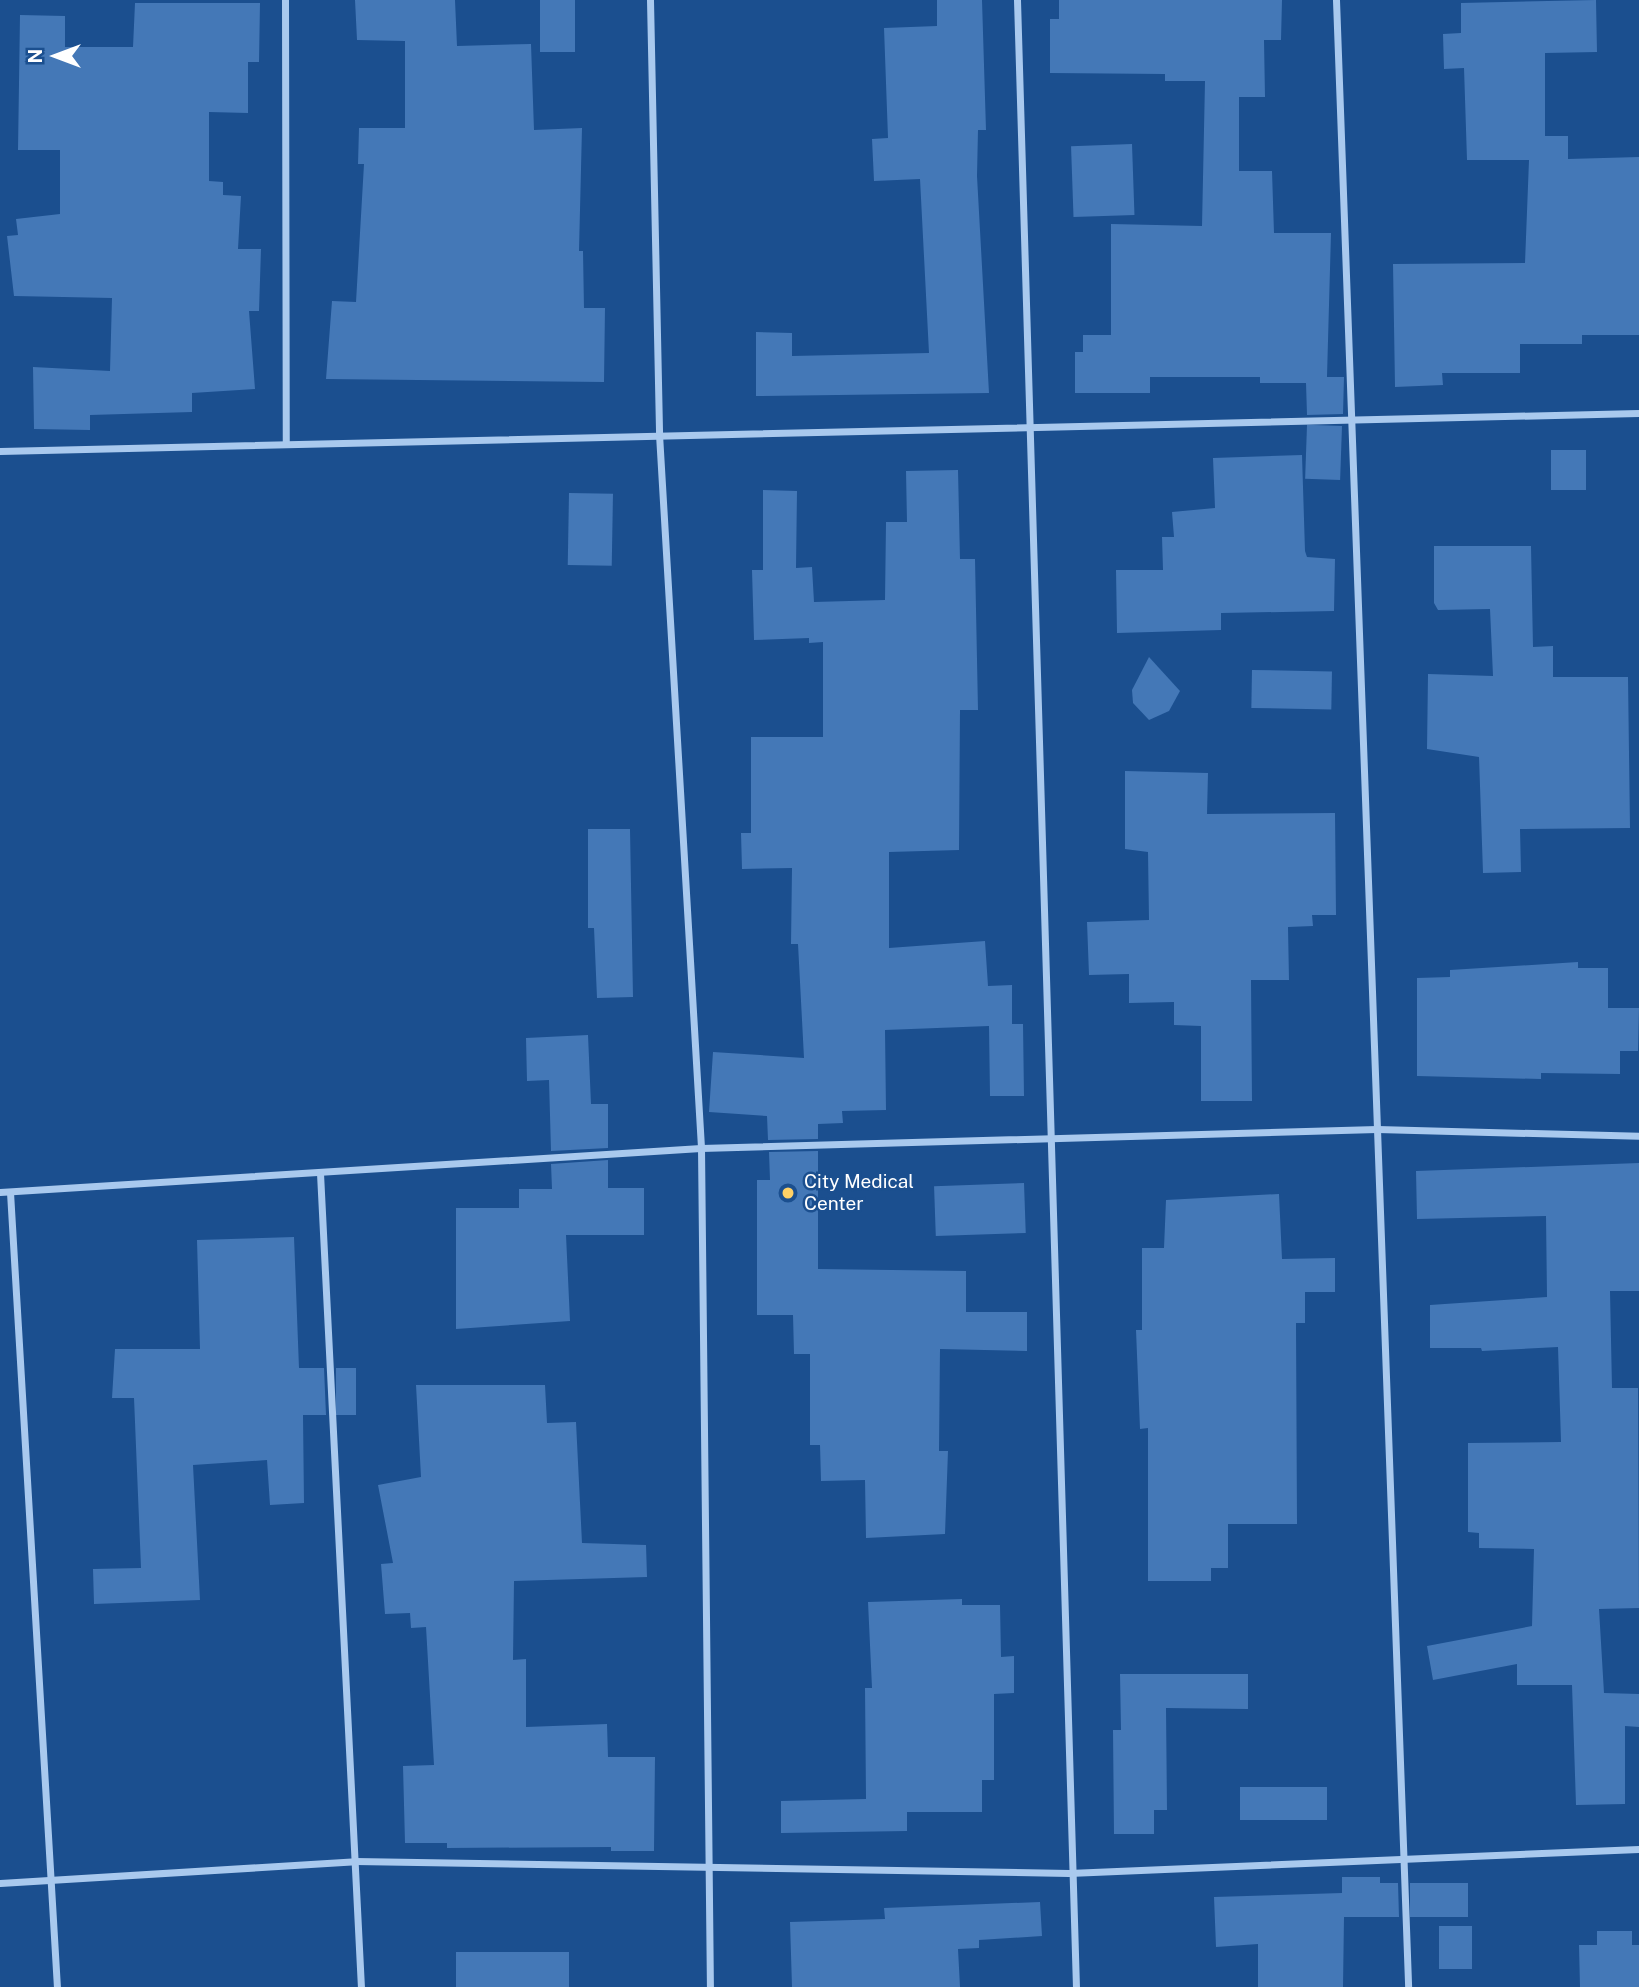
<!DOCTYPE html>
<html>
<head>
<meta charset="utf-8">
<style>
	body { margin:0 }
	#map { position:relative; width:1639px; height:1987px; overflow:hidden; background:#1b4f8f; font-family:"Public Sans",sans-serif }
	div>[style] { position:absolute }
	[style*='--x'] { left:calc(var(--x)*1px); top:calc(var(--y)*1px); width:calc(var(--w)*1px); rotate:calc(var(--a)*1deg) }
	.building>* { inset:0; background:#4478b7; transform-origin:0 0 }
	.street>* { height:7px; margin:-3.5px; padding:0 3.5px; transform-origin:3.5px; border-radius:3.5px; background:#a9c9ee }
	.dots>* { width:19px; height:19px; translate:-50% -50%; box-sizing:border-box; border:4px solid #1b4f8f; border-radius:50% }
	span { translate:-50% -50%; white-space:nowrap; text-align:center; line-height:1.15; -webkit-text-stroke:5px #1b4f8f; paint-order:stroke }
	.poi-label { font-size:19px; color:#fff }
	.left { translate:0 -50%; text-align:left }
	.north { position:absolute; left:21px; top:21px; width:70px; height:70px; -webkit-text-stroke:5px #1b4f8f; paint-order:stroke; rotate:270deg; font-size:19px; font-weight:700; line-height:28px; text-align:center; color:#fff }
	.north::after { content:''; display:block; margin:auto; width:24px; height:32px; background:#fff; clip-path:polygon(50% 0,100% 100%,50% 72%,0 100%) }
</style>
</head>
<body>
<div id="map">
	<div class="building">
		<i style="clip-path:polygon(355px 0,455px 0,457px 46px,531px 44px,534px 130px,582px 128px,579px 251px,583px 251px,584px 308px,605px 308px,604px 382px,326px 379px,332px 301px,356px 302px,364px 164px,358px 164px,359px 128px,405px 128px,405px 41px,357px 40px)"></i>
		<i style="left:540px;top:0;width:35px;height:52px"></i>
		<i style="clip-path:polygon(937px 0,982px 0,986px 130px,978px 130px,977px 176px,989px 393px,756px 396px,756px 332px,792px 333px,792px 356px,929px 353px,920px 179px,874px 181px,872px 139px,888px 138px,884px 28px,937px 26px)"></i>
		<i style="clip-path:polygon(1059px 0,1282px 0,1281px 40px,1264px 40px,1265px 97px,1239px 97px,1239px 171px,1272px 171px,1274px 233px,1331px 233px,1327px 377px,1344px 377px,1343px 414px,1307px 415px,1306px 383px,1260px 383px,1260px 377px,1150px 377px,1150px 393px,1075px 393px,1075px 352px,1083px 352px,1083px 335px,1111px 335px,1111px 224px,1202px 226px,1205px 81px,1165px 81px,1165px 74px,1050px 73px,1050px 19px,1059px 19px)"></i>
		<i style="clip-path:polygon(1596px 0,1597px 52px,1545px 53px,1545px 136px,1568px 136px,1568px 159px,1639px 157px,1639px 335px,1582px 335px,1582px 344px,1520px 344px,1520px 373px,1442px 373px,1443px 385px,1395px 387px,1393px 264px,1525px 263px,1529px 160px,1467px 160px,1464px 68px,1444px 69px,1443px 34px,1461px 33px,1461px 3px)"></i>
		<i style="clip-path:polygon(135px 3px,260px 3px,259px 62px,248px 62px,248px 113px,209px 112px,209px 181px,223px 182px,223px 195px,241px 196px,238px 249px,261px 249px,259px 311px,249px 311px,255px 389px,192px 393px,192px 412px,90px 415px,90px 430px,34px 429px,33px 367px,110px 371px,112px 298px,14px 296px,7px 236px,18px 235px,16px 219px,60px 214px,60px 150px,18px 150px,20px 15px,65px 16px,65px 47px,133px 47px)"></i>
		<i style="left:1132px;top:144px;width:71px;height:61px;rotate:88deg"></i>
		<i style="left:1342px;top:426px;width:54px;height:35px;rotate:92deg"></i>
		<i style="left:1551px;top:450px;width:35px;height:40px"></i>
		<i style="clip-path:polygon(1302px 455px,1305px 551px,1307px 557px,1335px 559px,1334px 611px,1221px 613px,1221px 630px,1117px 633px,1116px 570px,1163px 570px,1162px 537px,1174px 537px,1172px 512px,1215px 508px,1213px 458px)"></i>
		<i style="clip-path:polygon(958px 470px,960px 559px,975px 559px,978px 710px,960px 710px,959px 850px,889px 852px,889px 948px,985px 941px,988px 986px,1012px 985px,1012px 1024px,1023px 1024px,1024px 1096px,990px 1096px,989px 1026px,885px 1030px,886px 1110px,842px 1111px,843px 1123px,818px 1124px,818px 1139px,768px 1140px,767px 1116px,709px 1112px,713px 1052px,804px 1058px,798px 944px,791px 944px,792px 868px,742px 869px,741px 833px,751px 833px,751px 737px,823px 737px,823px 642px,809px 643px,809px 638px,754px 640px,752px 570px,763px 570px,763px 490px,797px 491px,796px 568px,812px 567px,814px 602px,885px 600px,886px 522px,907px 522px,906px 471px)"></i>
		<i style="left:569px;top:493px;width:44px;height:72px;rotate:1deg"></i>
		<i style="clip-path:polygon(1434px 546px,1531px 546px,1533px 647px,1553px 646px,1553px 677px,1628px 677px,1630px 828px,1520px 829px,1521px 872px,1483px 873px,1479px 757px,1427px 749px,1428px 674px,1493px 676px,1490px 609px,1438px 610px,1434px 603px)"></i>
		<i style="clip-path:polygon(1149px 657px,1180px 691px,1169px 711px,1149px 720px,1133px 703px,1132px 690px)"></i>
		<i style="left:1252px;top:670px;width:80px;height:38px;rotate:1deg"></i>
		<i style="clip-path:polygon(1125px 771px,1208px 773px,1207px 814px,1335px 813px,1336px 915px,1312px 915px,1313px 926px,1288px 927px,1289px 980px,1251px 980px,1252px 1101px,1201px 1101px,1201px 1026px,1174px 1025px,1174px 1002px,1129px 1003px,1129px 974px,1089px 975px,1087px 922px,1149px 920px,1148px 852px,1125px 849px)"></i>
		<i style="clip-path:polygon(588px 829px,630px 829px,633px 997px,597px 998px,594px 928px,588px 928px)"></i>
		<i style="clip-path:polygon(1578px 962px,1578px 968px,1608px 968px,1608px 1008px,1639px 1008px,1638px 1051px,1620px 1051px,1620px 1074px,1541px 1073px,1541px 1079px,1417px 1076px,1417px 978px,1450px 977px,1450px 970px)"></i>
		<i style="clip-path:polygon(588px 1035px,591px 1104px,608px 1104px,608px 1148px,551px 1151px,549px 1080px,527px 1081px,526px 1038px)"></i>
		<i style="clip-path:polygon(818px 1151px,818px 1269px,966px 1271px,966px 1312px,1027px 1312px,1027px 1351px,940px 1349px,939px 1451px,948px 1451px,945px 1534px,866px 1538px,865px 1480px,821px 1481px,820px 1445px,810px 1445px,810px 1354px,794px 1354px,793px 1315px,757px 1315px,757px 1180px,770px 1180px,769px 1152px)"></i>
		<i style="clip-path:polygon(608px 1160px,608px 1188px,644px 1188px,644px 1235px,566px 1235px,570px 1321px,456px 1329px,456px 1208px,519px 1208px,519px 1189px,552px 1189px,551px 1164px)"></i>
		<i style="clip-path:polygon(1639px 1163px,1639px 1291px,1610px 1291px,1612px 1388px,1638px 1388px,1639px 1608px,1599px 1609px,1604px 1693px,1639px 1694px,1639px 1727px,1625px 1726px,1625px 1804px,1576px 1805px,1572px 1685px,1517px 1685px,1517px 1664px,1433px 1680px,1427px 1646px,1532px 1626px,1534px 1549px,1479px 1548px,1479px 1533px,1468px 1532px,1468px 1443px,1561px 1442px,1558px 1347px,1482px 1351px,1481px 1348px,1430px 1348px,1430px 1305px,1547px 1297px,1546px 1216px,1417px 1219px,1416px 1171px)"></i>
		<i style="left:1024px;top:1183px;width:50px;height:90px;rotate:88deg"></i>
		<i style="clip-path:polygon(1279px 1194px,1282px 1259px,1335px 1258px,1335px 1292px,1305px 1292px,1305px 1323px,1296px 1323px,1297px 1524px,1228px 1524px,1228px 1568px,1211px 1568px,1211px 1581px,1148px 1581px,1148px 1428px,1140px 1429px,1136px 1330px,1142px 1330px,1142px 1248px,1164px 1248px,1166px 1200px)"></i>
		<i style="clip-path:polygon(294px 1237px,299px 1368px,324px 1368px,326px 1415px,303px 1415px,304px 1503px,270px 1505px,267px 1460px,193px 1465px,200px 1600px,94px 1604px,93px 1569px,141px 1568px,134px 1398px,112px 1398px,115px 1349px,200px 1349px,197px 1240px)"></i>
		<i style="left:336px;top:1368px;width:20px;height:47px"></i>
		<i style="clip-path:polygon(416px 1385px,545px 1385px,547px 1423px,576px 1422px,582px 1543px,646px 1545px,647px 1577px,514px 1581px,513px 1660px,526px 1659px,526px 1727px,607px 1724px,608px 1757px,655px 1757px,654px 1851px,611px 1851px,611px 1847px,447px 1848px,447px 1843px,405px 1843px,403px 1766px,434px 1765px,426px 1627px,411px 1628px,410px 1613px,385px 1614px,381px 1564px,393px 1563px,378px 1485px,421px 1477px)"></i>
		<i style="clip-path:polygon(962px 1599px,962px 1605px,1000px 1605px,1001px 1657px,1014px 1656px,1014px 1693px,994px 1694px,994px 1780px,982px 1780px,982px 1812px,907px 1812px,907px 1831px,781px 1833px,781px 1801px,866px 1799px,865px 1688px,872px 1688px,868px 1602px)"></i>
		<i style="clip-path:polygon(1120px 1674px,1248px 1674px,1248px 1709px,1166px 1708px,1167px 1810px,1154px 1810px,1154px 1834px,1114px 1834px,1113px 1730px,1121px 1730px)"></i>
		<i style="left:1327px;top:1787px;width:33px;height:87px;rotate:90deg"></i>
		<i style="clip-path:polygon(1342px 1877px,1380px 1877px,1380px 1883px,1398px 1883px,1399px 1917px,1344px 1917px,1343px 1987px,1258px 1987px,1258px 1944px,1216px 1947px,1214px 1897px,1342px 1893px)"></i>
		<i style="left:1410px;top:1883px;width:58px;height:34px"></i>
		<i style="clip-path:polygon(1040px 1902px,1042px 1936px,979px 1940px,979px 1948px,958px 1949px,960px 1987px,792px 1987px,790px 1922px,885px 1919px,884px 1908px)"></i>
		<i style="left:1439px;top:1926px;width:33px;height:43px"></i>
		<i style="clip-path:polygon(1597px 1931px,1632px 1931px,1632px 1945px,1639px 1945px,1639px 1987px,1580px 1987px,1579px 1945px,1597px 1945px)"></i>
		<i style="left:569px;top:1952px;width:35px;height:113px;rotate:90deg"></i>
	</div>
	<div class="street">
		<i style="--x:285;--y:0;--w:444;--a:89.9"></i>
		<i style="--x:650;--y:0;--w:434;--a:88.8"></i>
		<i style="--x:659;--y:434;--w:715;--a:86.63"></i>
		<i style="--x:701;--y:1148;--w:839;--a:89.39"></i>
		<i style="--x:1017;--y:0;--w:1988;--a:88.3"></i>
		<i style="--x:1336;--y:0;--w:1988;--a:87.92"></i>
		<i style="--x:0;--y:451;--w:1639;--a:-1.33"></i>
		<i style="--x:320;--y:1173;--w:815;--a:87.12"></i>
		<i style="--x:0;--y:1192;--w:702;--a:-3.59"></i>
		<i style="--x:701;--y:1148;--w:676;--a:-1.61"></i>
		<i style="--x:1377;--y:1129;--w:262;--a:1.5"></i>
		<i style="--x:10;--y:1192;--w:796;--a:86.62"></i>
		<i style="--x:0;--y:1883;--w:356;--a:-3.5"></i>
		<i style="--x:355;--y:1861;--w:714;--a:0.96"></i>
		<i style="--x:1069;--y:1873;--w:571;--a:-2.41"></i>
	</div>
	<div class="dots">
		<i style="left:788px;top:1193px;background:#ffd166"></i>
	</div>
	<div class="poi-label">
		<span class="left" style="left:804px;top:1193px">City Medical<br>Center</span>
	</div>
	<div class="north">N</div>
</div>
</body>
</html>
